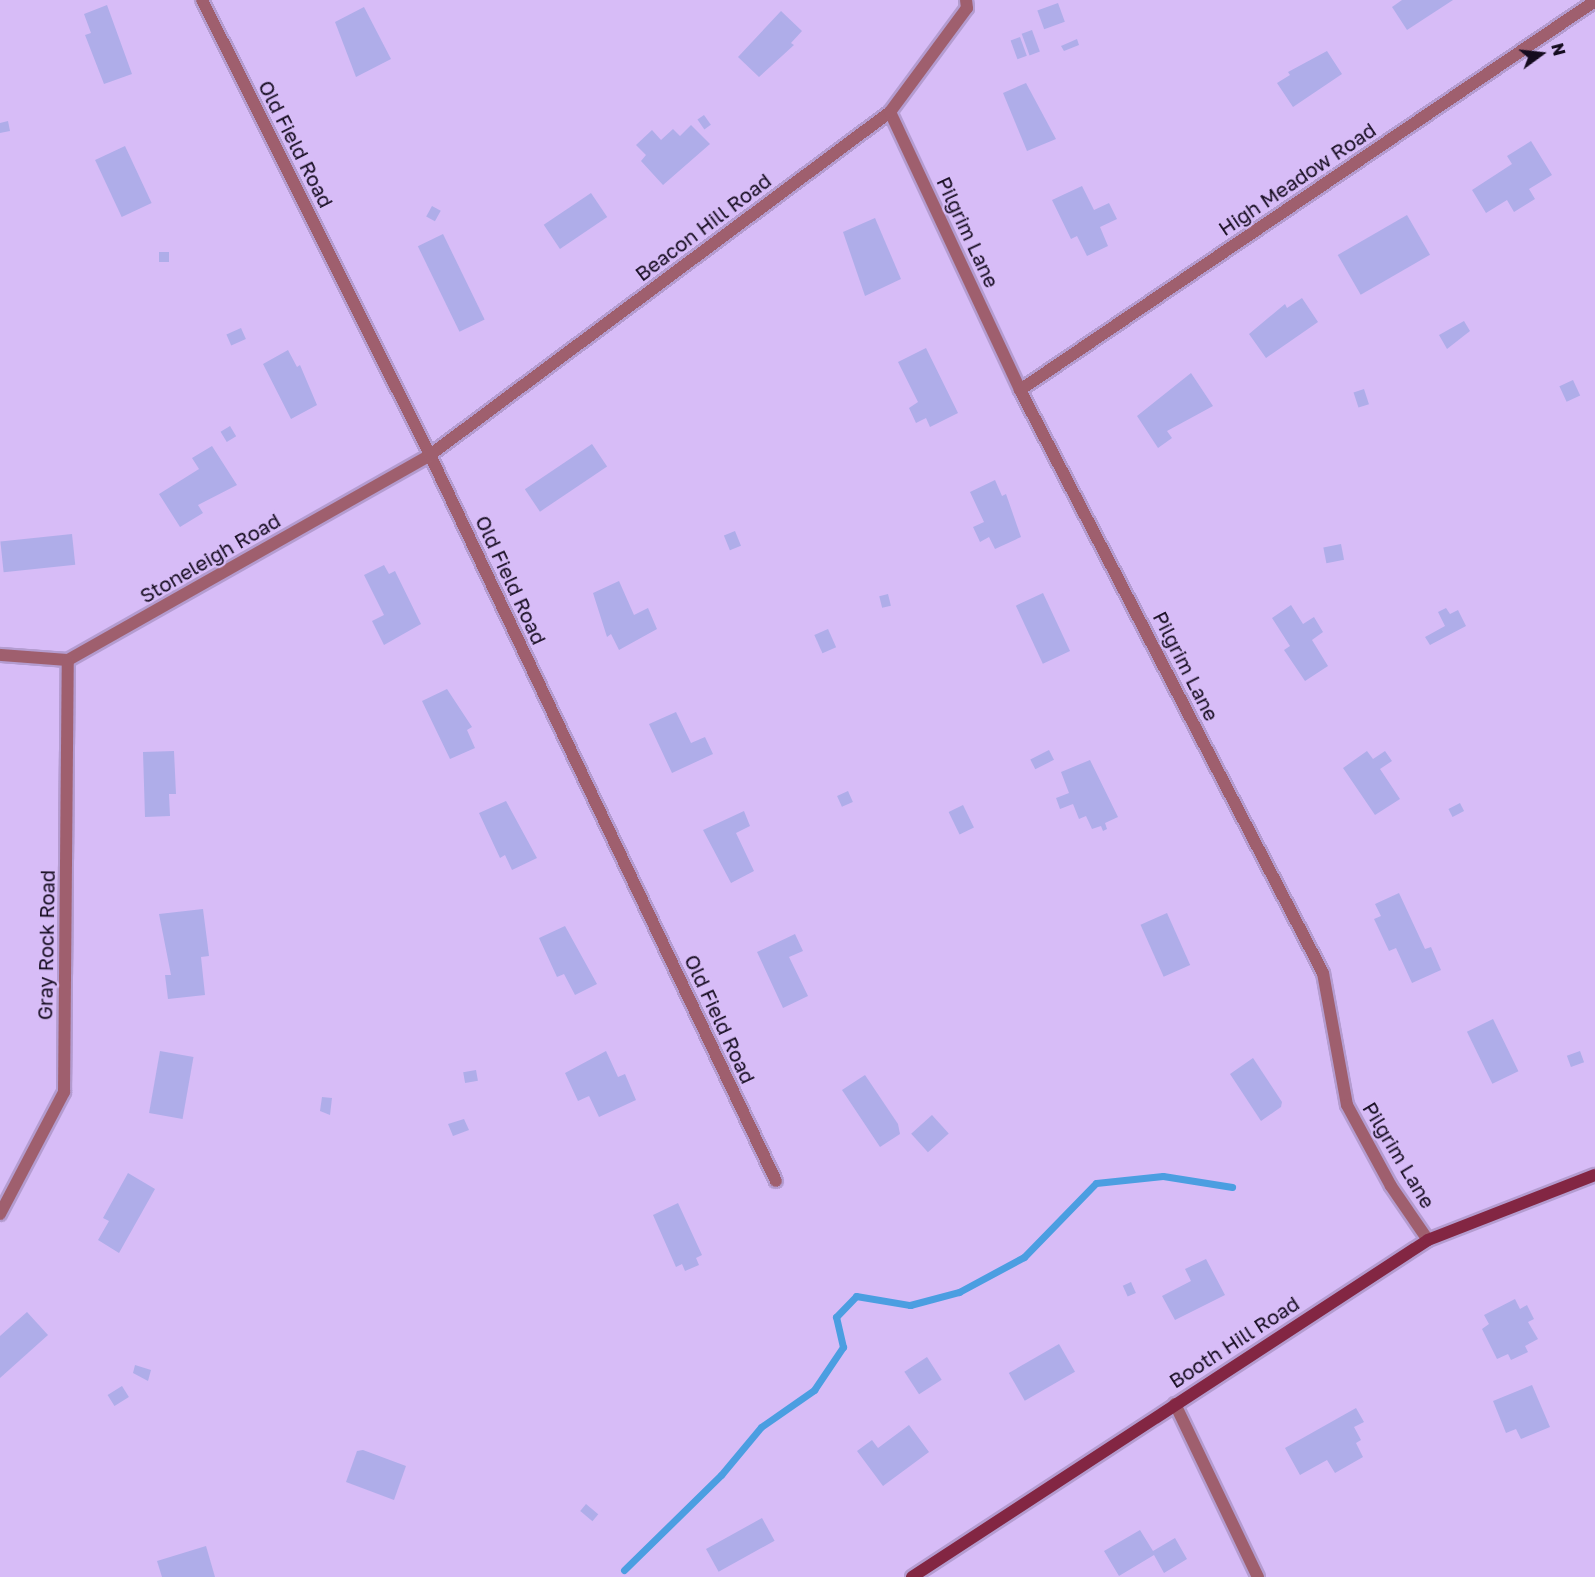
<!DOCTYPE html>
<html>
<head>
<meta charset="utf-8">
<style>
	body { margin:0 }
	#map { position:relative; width:1595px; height:1577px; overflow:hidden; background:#d7bcf7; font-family:"Golos Text",sans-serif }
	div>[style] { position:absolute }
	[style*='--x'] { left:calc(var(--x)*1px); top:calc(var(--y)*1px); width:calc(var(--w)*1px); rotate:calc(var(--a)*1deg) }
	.stream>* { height:7px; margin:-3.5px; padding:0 3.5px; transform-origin:3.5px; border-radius:3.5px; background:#4b9ee1 }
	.building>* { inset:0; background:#afade9; transform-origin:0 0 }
	.roads { filter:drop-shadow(2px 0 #b49cd0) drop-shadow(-2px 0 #b49cd0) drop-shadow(0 2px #b49cd0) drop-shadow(0 -2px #b49cd0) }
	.street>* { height:12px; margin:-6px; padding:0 6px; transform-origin:6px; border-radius:6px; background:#9f5f6e }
	.secondary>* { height:12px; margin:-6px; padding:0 6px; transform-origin:6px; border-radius:6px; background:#832643 }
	span { translate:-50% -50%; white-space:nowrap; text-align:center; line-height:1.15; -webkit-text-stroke:4.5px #d7bcf7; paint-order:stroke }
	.street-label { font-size:20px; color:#150b1f }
	.north { position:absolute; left:1511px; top:24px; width:60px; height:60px; -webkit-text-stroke:4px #d7bcf7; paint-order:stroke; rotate:75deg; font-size:16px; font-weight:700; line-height:24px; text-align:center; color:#150b1f }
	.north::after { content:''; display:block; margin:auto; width:21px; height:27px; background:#150b1f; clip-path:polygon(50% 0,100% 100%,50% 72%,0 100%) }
</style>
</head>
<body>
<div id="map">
	<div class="stream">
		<i style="--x:624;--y:1570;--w:136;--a:-44.4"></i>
		<i style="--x:721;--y:1475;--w:62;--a:-50.2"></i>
		<i style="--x:761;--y:1427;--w:65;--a:-34.9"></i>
		<i style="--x:814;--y:1390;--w:52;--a:-56"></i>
		<i style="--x:843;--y:1347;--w:31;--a:-103"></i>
		<i style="--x:836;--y:1317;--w:29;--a:-46"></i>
		<i style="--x:856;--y:1296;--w:55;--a:9.5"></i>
		<i style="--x:910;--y:1305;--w:51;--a:-14.9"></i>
		<i style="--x:959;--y:1292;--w:74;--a:-28.3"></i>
		<i style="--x:1024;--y:1257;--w:103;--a:-45.8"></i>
		<i style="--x:1096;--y:1183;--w:67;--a:-6"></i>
		<i style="--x:1163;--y:1176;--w:70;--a:9.1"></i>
	</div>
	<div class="building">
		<i style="clip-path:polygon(1402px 0,1453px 0,1407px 30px,1392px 7px)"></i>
		<i style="left:1058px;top:3px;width:20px;height:22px;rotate:70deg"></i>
		<i style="clip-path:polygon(107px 5px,132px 74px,104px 84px,85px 35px,91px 33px,84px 14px)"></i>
		<i style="clip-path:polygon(364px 7px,391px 59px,356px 77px,335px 22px)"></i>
		<i style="clip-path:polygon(781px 11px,802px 31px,791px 43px,794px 45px,759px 77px,738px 57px)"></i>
		<i style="left:1032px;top:30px;width:23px;height:11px;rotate:70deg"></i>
		<i style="left:1020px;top:37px;width:20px;height:10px;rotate:70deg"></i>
		<i style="clip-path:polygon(1077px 39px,1079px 45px,1064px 51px,1061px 46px)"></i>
		<i style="clip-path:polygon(1327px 51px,1342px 74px,1293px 107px,1277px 83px,1290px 75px,1288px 72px)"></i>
		<i style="clip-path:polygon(1026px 83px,1056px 139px,1027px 151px,1003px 93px)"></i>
		<i style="left:704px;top:115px;width:12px;height:8px;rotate:55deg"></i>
		<i style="clip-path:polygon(8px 121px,10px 131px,0 133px,0 123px)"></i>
		<i style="clip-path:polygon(691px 125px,710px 144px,663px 185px,641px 161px,646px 155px,636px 145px,652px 130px,661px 140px,673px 129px,680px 136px)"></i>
		<i style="clip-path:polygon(1531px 141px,1552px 175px,1529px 189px,1535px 199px,1514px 212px,1507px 200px,1486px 213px,1472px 190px,1512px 164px,1507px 156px)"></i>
		<i style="left:125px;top:146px;width:63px;height:33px;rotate:65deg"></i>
		<i style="clip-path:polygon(1082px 186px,1094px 210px,1109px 203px,1117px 219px,1100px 227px,1108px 246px,1087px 256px,1077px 236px,1071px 239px,1052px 200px)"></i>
		<i style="left:591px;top:193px;width:29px;height:57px;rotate:56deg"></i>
		<i style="left:432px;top:206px;width:10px;height:12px;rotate:29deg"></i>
		<i style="left:1407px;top:215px;width:46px;height:80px;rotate:60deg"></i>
		<i style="clip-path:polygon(875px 218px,901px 279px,865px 296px,843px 232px)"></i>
		<i style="left:443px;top:234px;width:95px;height:28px;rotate:64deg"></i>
		<i style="left:159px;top:252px;width:10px;height:10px"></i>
		<i style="clip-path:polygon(1302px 298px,1318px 322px,1266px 358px,1249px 334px,1285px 304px,1287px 308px)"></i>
		<i style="clip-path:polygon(1464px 321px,1470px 331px,1447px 349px,1439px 335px)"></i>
		<i style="left:241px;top:328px;width:12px;height:16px;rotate:66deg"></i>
		<i style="clip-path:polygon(926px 348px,958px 413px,930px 427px,926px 418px,916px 423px,909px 408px,918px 402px,898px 362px)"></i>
		<i style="clip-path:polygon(288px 350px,297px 367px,300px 365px,317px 405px,291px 419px,263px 364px)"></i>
		<i style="clip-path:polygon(1191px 373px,1213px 406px,1167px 431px,1172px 438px,1158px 448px,1137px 416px)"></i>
		<i style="left:1573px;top:380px;width:17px;height:15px;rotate:65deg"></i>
		<i style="left:1364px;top:389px;width:16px;height:11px;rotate:72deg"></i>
		<i style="left:230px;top:426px;width:12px;height:11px;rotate:59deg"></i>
		<i style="left:592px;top:444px;width:27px;height:81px;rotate:56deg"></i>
		<i style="clip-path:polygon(212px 446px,237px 485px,198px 505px,203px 513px,180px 527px,159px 494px,199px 469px,192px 458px)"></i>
		<i style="clip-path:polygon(995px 480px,1002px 496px,1006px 494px,1021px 537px,995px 549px,989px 537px,980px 542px,973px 527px,984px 522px,970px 492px)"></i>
		<i style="left:735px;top:531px;width:16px;height:12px;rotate:68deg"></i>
		<i style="left:72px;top:534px;width:31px;height:72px;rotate:84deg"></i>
		<i style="left:1341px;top:544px;width:16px;height:18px;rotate:79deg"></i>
		<i style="clip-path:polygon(384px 565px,389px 574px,395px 571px,421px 624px,384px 645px,372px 621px,384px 615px,364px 575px)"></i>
		<i style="clip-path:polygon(619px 581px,634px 615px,648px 608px,657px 629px,619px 650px,611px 634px,607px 637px,593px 593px)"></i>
		<i style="left:1043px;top:593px;width:64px;height:30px;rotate:65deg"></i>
		<i style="left:888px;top:594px;width:12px;height:9px;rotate:76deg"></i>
		<i style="clip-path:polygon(1291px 605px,1303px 624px,1314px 617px,1323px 632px,1312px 640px,1328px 666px,1305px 681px,1284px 650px,1290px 646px,1272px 618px)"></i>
		<i style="clip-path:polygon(1446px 608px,1450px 614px,1458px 610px,1466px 626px,1430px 645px,1425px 637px,1445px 626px,1438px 612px)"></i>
		<i style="left:828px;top:629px;width:20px;height:15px;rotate:66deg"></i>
		<i style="clip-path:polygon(447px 689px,472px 727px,467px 730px,475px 748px,450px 759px,422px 701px)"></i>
		<i style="clip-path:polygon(676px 712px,691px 743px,705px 737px,713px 754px,672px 773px,649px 724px)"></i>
		<i style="left:1049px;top:750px;width:11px;height:21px;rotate:63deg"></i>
		<i style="clip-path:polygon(174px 751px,176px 794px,169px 794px,170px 816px,145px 817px,143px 752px)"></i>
		<i style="clip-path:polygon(1367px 751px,1373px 759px,1385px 751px,1392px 761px,1380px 769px,1400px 799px,1375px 815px,1343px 768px)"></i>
		<i style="clip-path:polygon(1090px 760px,1118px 817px,1105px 823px,1107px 829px,1103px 831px,1101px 826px,1092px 829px,1086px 816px,1079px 819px,1073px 804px,1060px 809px,1056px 798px,1069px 793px,1061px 772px)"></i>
		<i style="left:848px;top:791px;width:12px;height:12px;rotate:66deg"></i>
		<i style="clip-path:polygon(506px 801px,537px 858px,512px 870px,505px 855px,500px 858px,479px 813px)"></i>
		<i style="left:1460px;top:803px;width:9px;height:13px;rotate:63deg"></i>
		<i style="left:963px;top:805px;width:25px;height:16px;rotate:64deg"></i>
		<i style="clip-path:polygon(744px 811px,750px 826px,736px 833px,754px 871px,731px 883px,703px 830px)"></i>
		<i style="clip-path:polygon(1399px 893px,1425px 949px,1431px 947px,1441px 970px,1412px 983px,1396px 948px,1389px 951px,1374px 919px,1381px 916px,1375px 904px)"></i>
		<i style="clip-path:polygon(203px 909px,209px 956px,201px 957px,205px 995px,168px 999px,165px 975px,171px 975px,159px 914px)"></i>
		<i style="left:1167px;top:913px;width:57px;height:29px;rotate:66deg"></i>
		<i style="clip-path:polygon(565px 926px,597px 984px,575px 995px,564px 974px,557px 977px,539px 938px)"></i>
		<i style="clip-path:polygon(795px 934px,803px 951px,789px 957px,808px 996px,783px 1008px,757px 952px)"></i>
		<i style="left:1493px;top:1019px;width:58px;height:29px;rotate:64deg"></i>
		<i style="left:160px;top:1051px;width:34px;height:63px;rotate:10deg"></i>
		<i style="clip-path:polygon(606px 1051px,618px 1077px,625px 1074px,636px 1100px,599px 1117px,589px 1096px,578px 1101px,565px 1073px)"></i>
		<i style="left:1580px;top:1051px;width:12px;height:14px;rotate:70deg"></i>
		<i style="clip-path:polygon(1253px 1058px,1282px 1102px,1281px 1107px,1261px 1121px,1230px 1074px)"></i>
		<i style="left:476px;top:1070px;width:11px;height:13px;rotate:80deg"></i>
		<i style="clip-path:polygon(865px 1075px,898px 1124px,900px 1134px,880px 1147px,842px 1090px)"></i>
		<i style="clip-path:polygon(322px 1097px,332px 1098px,330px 1115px,320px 1111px)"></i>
		<i style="left:932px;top:1115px;width:25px;height:28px;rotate:48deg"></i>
		<i style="clip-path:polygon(464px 1119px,469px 1130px,453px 1136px,448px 1124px)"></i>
		<i style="clip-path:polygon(128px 1173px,155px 1189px,119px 1253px,98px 1240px,109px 1221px,103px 1218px)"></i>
		<i style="clip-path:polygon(678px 1203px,702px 1255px,696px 1258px,699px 1265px,685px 1271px,682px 1264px,676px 1267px,653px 1215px)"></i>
		<i style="clip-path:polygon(1206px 1259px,1225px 1295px,1175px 1320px,1162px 1296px,1191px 1281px,1185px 1269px)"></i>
		<i style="left:1131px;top:1282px;width:12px;height:9px;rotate:66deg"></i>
		<i style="clip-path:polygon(1515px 1299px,1520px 1309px,1527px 1305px,1534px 1319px,1528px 1322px,1538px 1339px,1525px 1346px,1528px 1352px,1511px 1360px,1508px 1354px,1497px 1359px,1482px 1329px,1489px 1324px,1484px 1315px)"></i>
		<i style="clip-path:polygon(27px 1312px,48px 1335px,0 1378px,0 1336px)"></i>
		<i style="left:1059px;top:1344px;width:32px;height:58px;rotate:60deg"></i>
		<i style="left:927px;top:1357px;width:27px;height:27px;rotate:57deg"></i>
		<i style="clip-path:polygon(135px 1365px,151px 1370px,148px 1381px,133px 1373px)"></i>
		<i style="clip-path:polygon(1532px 1385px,1550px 1427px,1521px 1439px,1516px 1429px,1506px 1433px,1493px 1401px)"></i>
		<i style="left:122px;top:1386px;width:13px;height:17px;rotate:58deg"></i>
		<i style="clip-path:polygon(1356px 1408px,1364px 1422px,1354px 1427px,1361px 1440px,1356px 1443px,1363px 1457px,1335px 1473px,1327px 1460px,1300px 1475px,1285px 1448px)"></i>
		<i style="clip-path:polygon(909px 1425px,929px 1452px,883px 1486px,857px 1451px,872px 1440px,878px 1448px)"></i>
		<i style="clip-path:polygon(363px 1450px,406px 1466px,394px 1500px,346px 1482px,357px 1451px)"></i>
		<i style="left:586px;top:1504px;width:16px;height:9px;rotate:40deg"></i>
		<i style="left:762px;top:1518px;width:26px;height:64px;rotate:61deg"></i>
		<i style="clip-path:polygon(1140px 1530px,1153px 1551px,1175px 1538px,1187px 1559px,1164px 1573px,1154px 1555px,1119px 1576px,1104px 1551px)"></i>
		<i style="clip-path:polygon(206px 1546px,215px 1577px,162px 1577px,157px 1561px)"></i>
	</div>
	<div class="roads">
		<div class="street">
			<i style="--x:202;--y:0;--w:509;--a:63.38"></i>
			<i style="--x:430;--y:455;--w:804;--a:64.52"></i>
			<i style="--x:890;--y:112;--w:307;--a:64.9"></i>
			<i style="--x:1020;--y:390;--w:657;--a:62.54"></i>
			<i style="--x:1323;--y:973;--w:134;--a:79.7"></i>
			<i style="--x:1347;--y:1105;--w:92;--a:61.5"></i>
			<i style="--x:1391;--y:1186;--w:65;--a:55.6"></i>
			<i style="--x:1020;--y:390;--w:694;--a:-34.08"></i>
			<i style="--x:0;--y:655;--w:68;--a:4.2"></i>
			<i style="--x:68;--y:660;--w:416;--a:-29.5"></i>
			<i style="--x:430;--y:455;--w:574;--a:-36.71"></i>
			<i style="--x:890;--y:112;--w:129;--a:-53.5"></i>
			<i style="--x:967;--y:8;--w:8;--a:-97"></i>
			<i style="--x:0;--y:1214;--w:138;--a:-62.3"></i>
			<i style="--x:64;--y:1092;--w:432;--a:-89.5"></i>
			<i style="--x:1175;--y:1404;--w:192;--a:64.4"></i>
		</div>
		<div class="secondary">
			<i style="--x:912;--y:1577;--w:616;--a:-33.15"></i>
			<i style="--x:1428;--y:1240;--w:179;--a:-21.3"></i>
		</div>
	</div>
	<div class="street-label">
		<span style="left:296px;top:144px;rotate:63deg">Old Field Road</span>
		<span style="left:1297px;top:179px;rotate:-34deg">High Meadow Road</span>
		<span style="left:703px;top:227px;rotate:-37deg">Beacon Hill Road</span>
		<span style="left:968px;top:232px;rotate:65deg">Pilgrim Lane</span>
		<span style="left:210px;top:558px;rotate:-30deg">Stoneleigh Road</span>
		<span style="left:511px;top:580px;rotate:65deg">Old Field Road</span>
		<span style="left:1186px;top:666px;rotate:63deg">Pilgrim Lane</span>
		<span style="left:46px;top:945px;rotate:-89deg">Gray Rock Road</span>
		<span style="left:720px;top:1019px;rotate:65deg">Old Field Road</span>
		<span style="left:1399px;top:1155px;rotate:59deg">Pilgrim Lane</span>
		<span style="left:1234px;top:1342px;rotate:-33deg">Booth Hill Road</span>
	</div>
	<div class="north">N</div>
</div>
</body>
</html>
